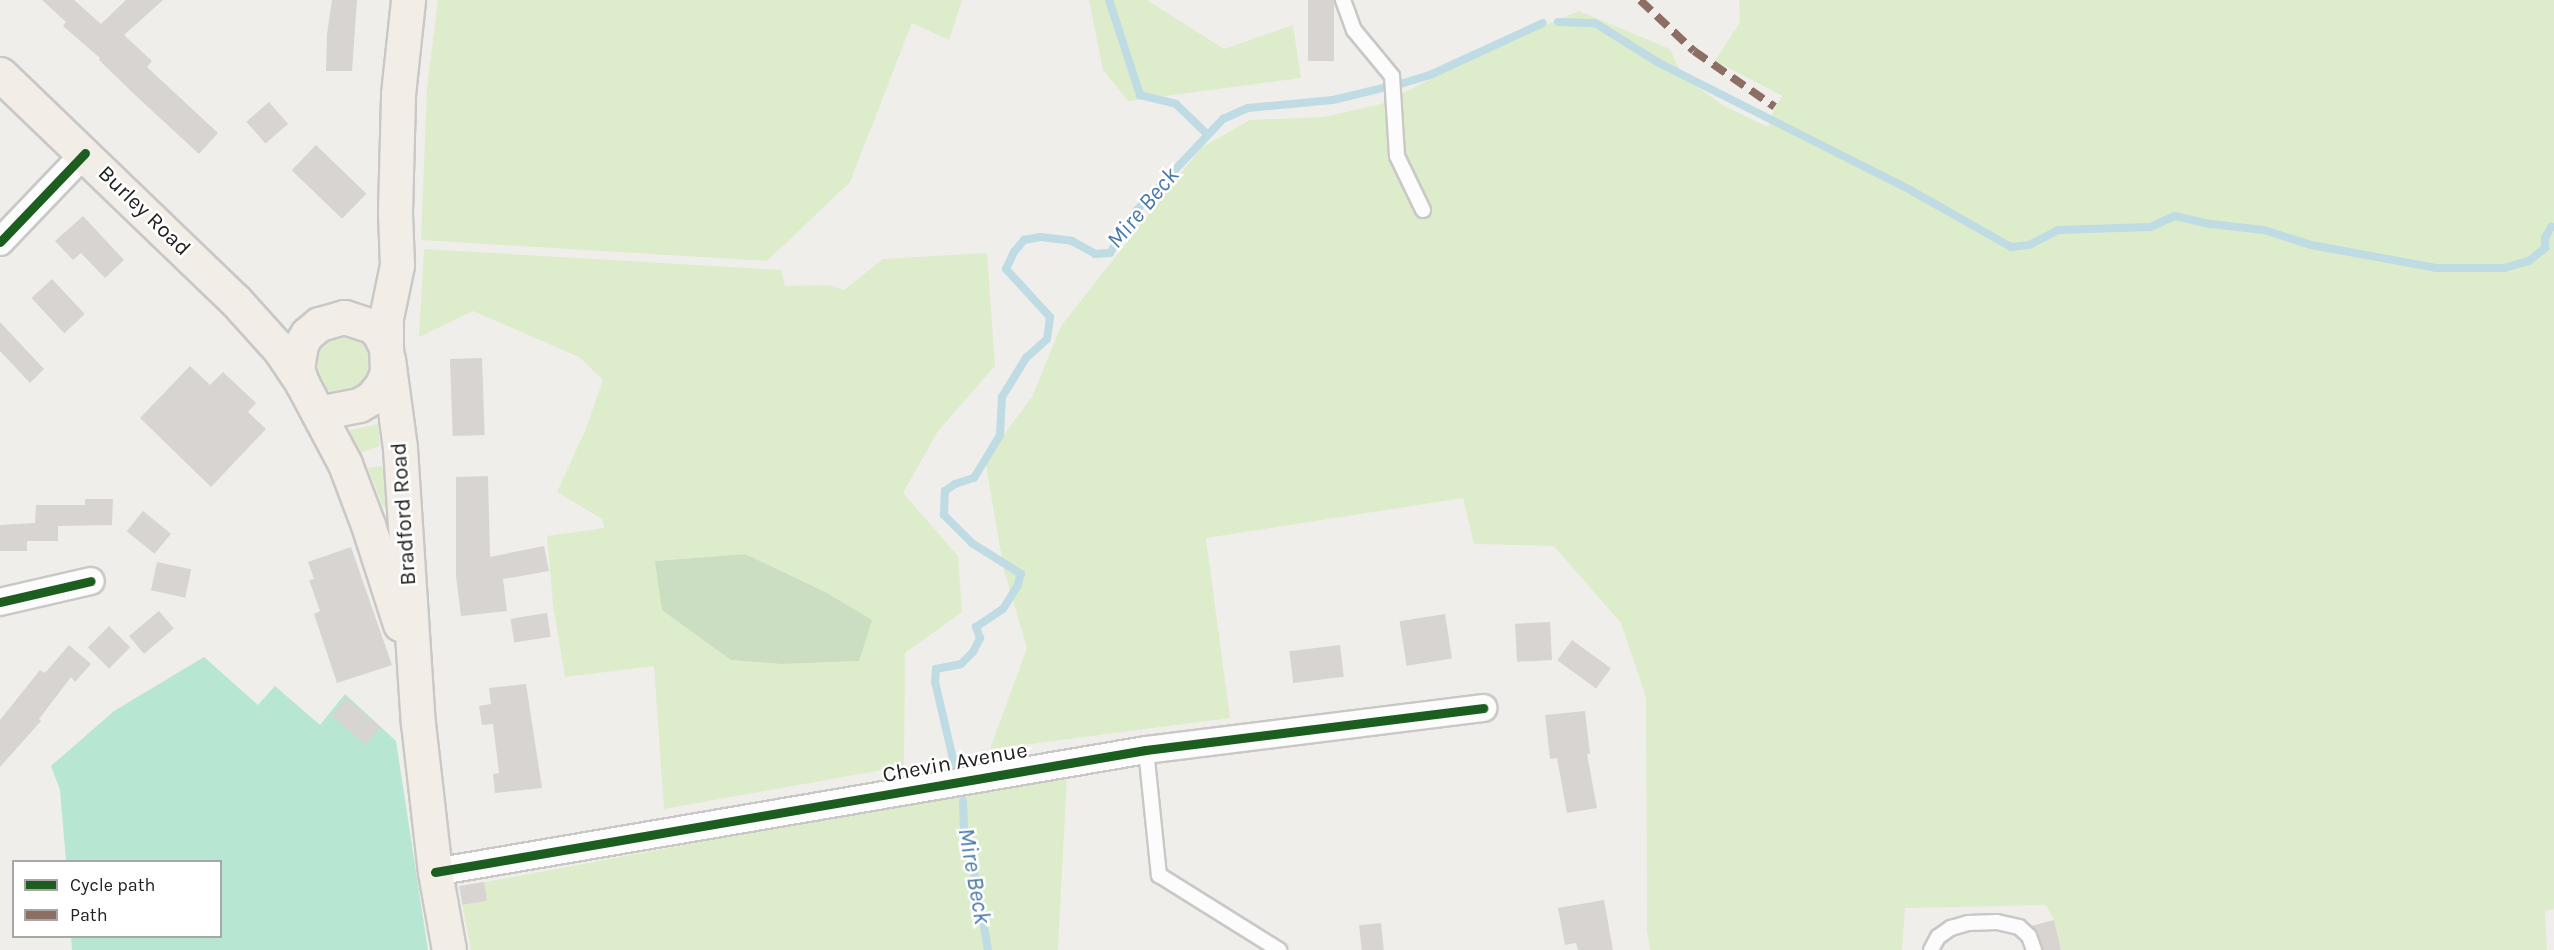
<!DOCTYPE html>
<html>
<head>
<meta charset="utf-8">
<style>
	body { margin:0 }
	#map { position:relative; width:2554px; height:950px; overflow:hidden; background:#f0eeeb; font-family:Karla,sans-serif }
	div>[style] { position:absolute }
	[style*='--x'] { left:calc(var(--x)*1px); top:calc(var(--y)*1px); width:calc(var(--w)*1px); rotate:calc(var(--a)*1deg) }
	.grass>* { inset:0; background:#ddeccb }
	.forest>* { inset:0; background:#cbdec1 }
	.pitch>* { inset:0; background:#b7e6d2 }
	.stream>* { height:8px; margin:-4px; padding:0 4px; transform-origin:4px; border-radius:4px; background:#bfdbe3 }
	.building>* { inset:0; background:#d7d4d2; transform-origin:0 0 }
	.roads { filter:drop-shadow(2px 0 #c9c8c7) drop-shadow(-2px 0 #c9c8c7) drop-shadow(0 2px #c9c8c7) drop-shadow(0 -2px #c9c8c7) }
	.service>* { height:14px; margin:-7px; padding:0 7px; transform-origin:7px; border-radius:7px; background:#fdfcfc }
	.minor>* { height:26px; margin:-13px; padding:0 13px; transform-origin:13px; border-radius:13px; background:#fdfcfc }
	.primary>* { height:33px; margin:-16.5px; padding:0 16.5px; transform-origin:16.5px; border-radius:16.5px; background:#f3ede7 }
	.quiet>* { height:8px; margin-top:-4px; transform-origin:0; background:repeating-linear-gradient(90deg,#8d6e63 0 15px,transparent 0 23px) }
	.cycleway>* { height:9px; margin:-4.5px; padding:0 4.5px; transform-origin:4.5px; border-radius:4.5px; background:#1b5e20 }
	span { translate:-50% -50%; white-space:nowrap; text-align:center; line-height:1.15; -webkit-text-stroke:5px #fff; paint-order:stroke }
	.street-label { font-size:22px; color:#222 }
	.water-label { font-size:24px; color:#4a7aab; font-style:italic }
	.legend { position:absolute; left:12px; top:860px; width:210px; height:78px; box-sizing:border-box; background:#fff; border:2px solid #a7a7a7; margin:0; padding:8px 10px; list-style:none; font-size:18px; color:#222 }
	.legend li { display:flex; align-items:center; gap:12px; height:30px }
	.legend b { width:30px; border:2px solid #a7a7a7 }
</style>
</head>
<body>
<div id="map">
	<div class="grass">
		<i style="clip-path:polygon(438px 0,962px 0,949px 40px,912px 23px,850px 182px,767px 261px,421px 240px,427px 88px)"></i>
		<i style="clip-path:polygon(1089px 0,1147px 0,1224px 49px,1293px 25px,1301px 78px,1128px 101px,1103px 70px)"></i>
		<i style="clip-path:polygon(1739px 0,2554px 0,2554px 909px,2545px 911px,2547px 950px,2061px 950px,2054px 920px,2046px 905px,1905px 908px,1902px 950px,1650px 950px,1647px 930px,1646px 697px,1621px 623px,1554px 546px,1474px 544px,1463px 498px,1206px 538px,1230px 718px,990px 749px,1027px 648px,1004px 570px,985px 460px,1032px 397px,1061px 326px,1201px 148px,1250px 120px,1324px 117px,1381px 104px,1509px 40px,1579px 11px,1670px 49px,1683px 77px,1724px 106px,1768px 127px,1775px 107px,1783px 96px,1715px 61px,1740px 22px)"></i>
		<i style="clip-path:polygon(evenodd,424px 249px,781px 270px,785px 286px,829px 285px,844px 290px,883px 259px,987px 253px,995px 366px,938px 431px,903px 493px,958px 556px,962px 612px,905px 653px,904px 766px,664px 809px,654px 666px,565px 677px,553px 605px,547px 536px,604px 528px,602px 519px,557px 492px,585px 431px,603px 380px,579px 357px,473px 311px,419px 337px,424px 249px,745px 554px,859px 661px,781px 664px,731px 660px,655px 561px,745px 554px)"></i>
		<i style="clip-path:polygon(349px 335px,368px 344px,374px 354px,369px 387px,332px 394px,317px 379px,316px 357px,328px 340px)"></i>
		<i style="clip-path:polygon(378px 424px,380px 446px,360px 453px,345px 431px)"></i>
		<i style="clip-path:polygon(382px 466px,390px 505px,383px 507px,368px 468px)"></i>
		<i style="clip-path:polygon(1067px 774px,1058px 950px,471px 950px,459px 887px)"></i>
	</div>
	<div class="forest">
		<i style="clip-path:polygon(745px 554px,825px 592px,872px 620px,859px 661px,781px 664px,731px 660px,662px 610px,655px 561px)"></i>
	</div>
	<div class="pitch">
		<i style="clip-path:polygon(204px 657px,258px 705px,275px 686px,320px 725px,345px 694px,396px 741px,428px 950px,72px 950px,71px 937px,220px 936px,220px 862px,66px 861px,60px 790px,51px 766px,114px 711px)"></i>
	</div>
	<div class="stream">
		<i style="--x:1109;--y:0;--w:100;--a:71.9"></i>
		<i style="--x:1140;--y:95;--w:37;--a:14"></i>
		<i style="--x:1176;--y:104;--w:43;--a:44.1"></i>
		<i style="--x:1558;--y:22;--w:37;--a:2"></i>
		<i style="--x:1595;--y:23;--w:75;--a:32"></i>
		<i style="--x:1659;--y:63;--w:284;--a:26.8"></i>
		<i style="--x:1912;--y:191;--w:114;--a:29.5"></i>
		<i style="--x:2011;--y:247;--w:18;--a:-6"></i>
		<i style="--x:2029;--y:245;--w:33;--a:-27"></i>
		<i style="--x:2058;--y:230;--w:92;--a:-1.9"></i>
		<i style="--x:2150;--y:227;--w:27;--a:-24"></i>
		<i style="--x:2175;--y:216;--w:37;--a:13"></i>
		<i style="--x:2211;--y:224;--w:53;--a:6.5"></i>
		<i style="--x:2264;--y:230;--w:49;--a:17.7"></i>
		<i style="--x:2311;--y:245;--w:127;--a:10.4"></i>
		<i style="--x:2436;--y:268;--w:68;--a:0"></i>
		<i style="--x:2504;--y:268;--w:26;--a:-16"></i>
		<i style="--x:2529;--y:261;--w:21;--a:-39"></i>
		<i style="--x:2545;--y:248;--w:10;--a:-90"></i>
		<i style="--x:2545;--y:238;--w:13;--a:-61"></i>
		<i style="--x:2551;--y:227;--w:3;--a:0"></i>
		<i style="--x:1397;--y:85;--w:34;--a:-17"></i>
		<i style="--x:1430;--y:75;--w:124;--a:-24.7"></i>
		<i style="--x:954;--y:763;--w:83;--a:-103.2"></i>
		<i style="--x:935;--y:682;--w:13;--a:-86"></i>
		<i style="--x:936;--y:669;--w:25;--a:-11"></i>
		<i style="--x:961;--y:664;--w:17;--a:-45"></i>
		<i style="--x:973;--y:652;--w:16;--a:-63"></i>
		<i style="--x:980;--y:638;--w:12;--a:-110"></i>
		<i style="--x:976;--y:627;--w:32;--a:-34"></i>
		<i style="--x:1003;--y:609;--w:26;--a:-58"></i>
		<i style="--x:1017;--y:587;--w:14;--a:-73"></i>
		<i style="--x:1021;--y:574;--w:58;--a:-147.7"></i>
		<i style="--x:972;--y:543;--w:40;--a:-135"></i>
		<i style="--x:944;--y:515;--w:24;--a:-88"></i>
		<i style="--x:945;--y:491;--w:12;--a:-35"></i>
		<i style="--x:955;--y:484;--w:20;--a:-18"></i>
		<i style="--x:974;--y:478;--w:50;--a:-58.8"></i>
		<i style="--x:1000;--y:435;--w:38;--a:-87"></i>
		<i style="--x:1002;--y:397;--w:46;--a:-58.4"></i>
		<i style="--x:1026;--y:358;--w:28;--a:-42"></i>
		<i style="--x:1047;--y:339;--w:22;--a:-82"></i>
		<i style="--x:1050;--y:317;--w:65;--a:-132.5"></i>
		<i style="--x:1006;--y:269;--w:19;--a:-65"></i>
		<i style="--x:1014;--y:252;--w:16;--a:-50"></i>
		<i style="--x:1024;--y:240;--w:17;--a:-10"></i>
		<i style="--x:1041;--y:237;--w:31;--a:7"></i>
		<i style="--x:1072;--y:241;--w:26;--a:29"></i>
		<i style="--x:1095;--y:254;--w:15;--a:-4"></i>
		<i style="--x:1110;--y:253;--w:49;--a:-58.2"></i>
		<i style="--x:1136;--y:211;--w:127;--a:-46.6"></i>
		<i style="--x:1223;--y:119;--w:27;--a:-24"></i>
		<i style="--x:1248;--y:108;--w:85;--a:-5.4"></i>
		<i style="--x:1333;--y:100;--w:56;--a:-13.5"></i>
		<i style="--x:963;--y:801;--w:34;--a:88"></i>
		<i style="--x:964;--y:835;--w:52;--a:75.4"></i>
		<i style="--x:977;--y:885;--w:66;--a:80.4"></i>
	</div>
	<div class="building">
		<i style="clip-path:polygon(42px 0,74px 0,101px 24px,126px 0,163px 0,124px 35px,152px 61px,147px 67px,218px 133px,199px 154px,134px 94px,99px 60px,100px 58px,63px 26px,66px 22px)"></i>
		<i style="clip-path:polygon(332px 0,357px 0,352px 71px,326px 71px,327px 34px)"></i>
		<i style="left:1308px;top:0;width:26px;height:61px"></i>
		<i style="left:269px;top:102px;width:29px;height:30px;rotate:49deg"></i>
		<i style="left:316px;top:145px;width:70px;height:35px;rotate:44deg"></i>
		<i style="clip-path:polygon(83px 216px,124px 260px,105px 278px,81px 253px,73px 260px,55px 241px)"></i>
		<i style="left:52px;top:279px;width:48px;height:28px;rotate:47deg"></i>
		<i style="clip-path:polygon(0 322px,44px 369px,30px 383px,0 351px)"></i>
		<i style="left:482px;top:358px;width:77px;height:32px;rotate:88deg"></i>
		<i style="clip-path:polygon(190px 366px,210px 385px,223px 372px,256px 403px,248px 412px,266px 429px,211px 487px,140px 418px)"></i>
		<i style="clip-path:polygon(488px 476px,490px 557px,544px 546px,549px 571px,503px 579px,507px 611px,461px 616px,456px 576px,456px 477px)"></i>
		<i style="clip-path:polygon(85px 499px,113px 499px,112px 525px,58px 526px,58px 541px,27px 541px,27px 551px,0 551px,0 525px,35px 523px,36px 505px,85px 505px)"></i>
		<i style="left:143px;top:511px;width:36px;height:26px;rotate:39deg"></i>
		<i style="clip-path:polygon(351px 547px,392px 665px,337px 683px,314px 614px,320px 611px,309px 580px,314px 579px,308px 562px)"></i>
		<i style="left:157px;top:562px;width:35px;height:29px;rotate:12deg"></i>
		<i style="left:159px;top:611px;width:23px;height:39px;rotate:50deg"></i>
		<i style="left:547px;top:613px;width:24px;height:37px;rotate:81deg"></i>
		<i style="left:1445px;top:614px;width:45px;height:46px;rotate:81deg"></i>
		<i style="left:1550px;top:622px;width:38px;height:35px;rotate:87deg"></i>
		<i style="left:109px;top:626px;width:30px;height:30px;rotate:45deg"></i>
		<i style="left:1572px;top:640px;width:48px;height:25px;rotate:36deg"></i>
		<i style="clip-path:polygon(69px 645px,91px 664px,75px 682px,71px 677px,39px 719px,41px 721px,0 767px,0 720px,40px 670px,45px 673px)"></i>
		<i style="left:1340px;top:645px;width:32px;height:51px;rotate:83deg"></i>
		<i style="clip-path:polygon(526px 684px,542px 788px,495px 793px,493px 774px,499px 773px,493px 724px,482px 725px,479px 706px,491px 704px,489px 688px)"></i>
		<i style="left:346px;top:698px;width:45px;height:23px;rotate:40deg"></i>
		<i style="clip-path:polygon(1585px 711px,1590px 754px,1587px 754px,1597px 808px,1567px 813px,1557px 758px,1550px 759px,1545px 715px)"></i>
		<i style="left:484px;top:882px;width:19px;height:25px;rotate:81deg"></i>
		<i style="clip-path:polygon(1604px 900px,1613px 950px,1578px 950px,1576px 943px,1565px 945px,1558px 908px)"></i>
		<i style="clip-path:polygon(2054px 920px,2061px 950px,2043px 950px,2037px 933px,2031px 926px)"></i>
		<i style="left:1381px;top:923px;width:27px;height:22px;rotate:84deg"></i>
	</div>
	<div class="roads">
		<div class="service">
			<i style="--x:1343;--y:0;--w:32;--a:70"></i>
			<i style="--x:1354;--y:30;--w:60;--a:50.4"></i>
			<i style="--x:1392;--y:76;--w:80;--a:86.4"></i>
			<i style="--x:1397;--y:156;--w:60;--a:64.3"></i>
			<i style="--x:1146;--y:750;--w:126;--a:84.1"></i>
			<i style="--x:1159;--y:875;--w:142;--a:32"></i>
			<i style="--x:1931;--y:950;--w:15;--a:-62"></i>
			<i style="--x:1938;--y:937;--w:16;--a:-35"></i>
			<i style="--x:1951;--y:928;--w:18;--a:-16"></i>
			<i style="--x:1968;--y:923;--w:29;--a:-2"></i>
			<i style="--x:1997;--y:922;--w:23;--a:13"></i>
			<i style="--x:2019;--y:927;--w:13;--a:42"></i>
			<i style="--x:2029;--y:936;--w:15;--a:70"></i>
		</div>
		<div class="minor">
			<i style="--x:0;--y:242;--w:123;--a:-46.3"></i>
			<i style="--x:0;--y:602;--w:93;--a:-13"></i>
			<i style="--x:435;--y:872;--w:721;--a:-9.74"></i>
			<i style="--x:1146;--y:750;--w:340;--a:-7.1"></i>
		</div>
		<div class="primary">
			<i style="--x:0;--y:74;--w:326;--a:43.9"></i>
			<i style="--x:235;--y:300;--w:67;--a:48"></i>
			<i style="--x:280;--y:350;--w:40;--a:56"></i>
			<i style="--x:386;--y:347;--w:29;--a:-90"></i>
			<i style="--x:386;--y:318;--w:54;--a:-78.3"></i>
			<i style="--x:397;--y:265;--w:53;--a:-92.2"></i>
			<i style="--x:395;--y:212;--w:118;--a:-88.5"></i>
			<i style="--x:398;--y:94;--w:95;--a:-83.9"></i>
			<i style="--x:388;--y:359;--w:90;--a:82.3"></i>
			<i style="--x:400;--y:448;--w:276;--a:86.3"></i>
			<i style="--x:418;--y:723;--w:150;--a:83.5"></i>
			<i style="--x:435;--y:872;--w:79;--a:79.8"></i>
			<i style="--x:318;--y:413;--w:42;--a:-11"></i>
			<i style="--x:359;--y:405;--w:14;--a:-30"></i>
			<i style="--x:371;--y:398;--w:16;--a:-50"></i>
			<i style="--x:381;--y:386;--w:14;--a:-65"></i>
			<i style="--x:387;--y:373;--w:26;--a:-92"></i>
			<i style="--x:386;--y:347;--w:16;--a:-117"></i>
			<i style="--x:379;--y:333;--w:10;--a:-135"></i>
			<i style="--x:372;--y:326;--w:29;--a:-162"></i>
			<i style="--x:344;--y:317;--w:26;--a:164"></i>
			<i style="--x:319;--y:324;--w:16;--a:140"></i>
			<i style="--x:307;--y:334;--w:12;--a:121"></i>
			<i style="--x:301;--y:344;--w:24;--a:99"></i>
			<i style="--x:297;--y:368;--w:16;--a:72"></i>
			<i style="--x:302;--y:383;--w:92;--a:62"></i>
			<i style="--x:345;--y:464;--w:65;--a:69.3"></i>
			<i style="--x:368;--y:525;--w:104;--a:72.1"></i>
		</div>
	</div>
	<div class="quiet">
		<i style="--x:1640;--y:0;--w:74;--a:43.4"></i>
		<i style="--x:1694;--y:51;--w:98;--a:34.7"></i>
	</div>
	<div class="cycleway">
		<i style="--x:0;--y:242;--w:123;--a:-46.3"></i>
		<i style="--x:0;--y:602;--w:93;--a:-13"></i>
		<i style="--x:435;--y:872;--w:721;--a:-9.74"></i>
		<i style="--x:1146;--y:750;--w:340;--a:-7.1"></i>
	</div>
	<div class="street-label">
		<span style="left:144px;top:211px;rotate:44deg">Burley Road</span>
		<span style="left:404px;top:514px;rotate:-94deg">Bradford Road</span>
		<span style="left:955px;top:763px;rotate:-10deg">Chevin Avenue</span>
	</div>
	<div class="water-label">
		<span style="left:1143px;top:208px;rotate:-50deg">Mire Beck</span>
		<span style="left:974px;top:876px;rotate:80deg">Mire Beck</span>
	</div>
	<ul class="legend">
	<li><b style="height:8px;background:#1b5e20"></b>Cycle path</li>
	<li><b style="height:8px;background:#8d6e63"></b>Path</li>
	</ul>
</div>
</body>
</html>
